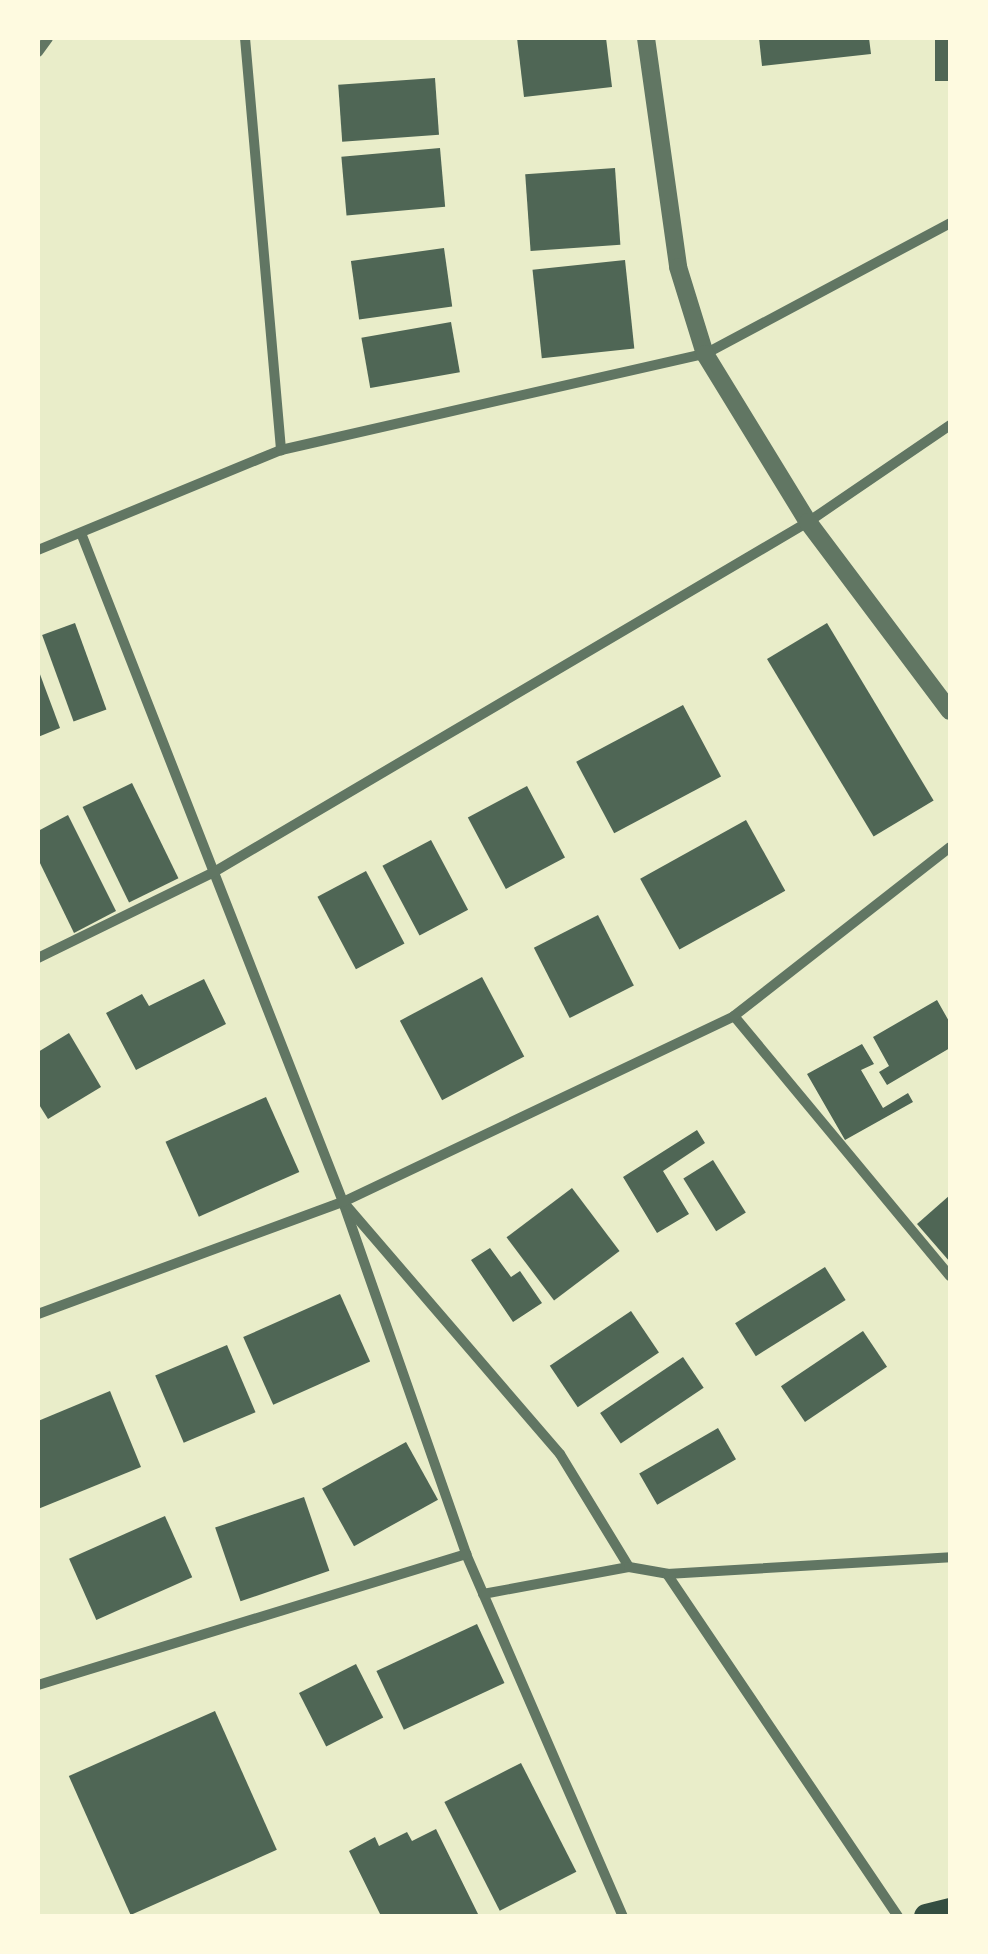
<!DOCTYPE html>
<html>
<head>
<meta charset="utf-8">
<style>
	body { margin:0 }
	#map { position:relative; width:988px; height:1954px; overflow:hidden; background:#e9edc9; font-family:"Archivo Narrow",sans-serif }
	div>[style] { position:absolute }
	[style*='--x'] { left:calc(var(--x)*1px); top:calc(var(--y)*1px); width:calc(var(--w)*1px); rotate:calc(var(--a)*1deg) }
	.building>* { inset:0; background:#4f6655; transform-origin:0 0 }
	.minor>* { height:10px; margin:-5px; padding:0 5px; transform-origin:5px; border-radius:5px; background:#617663 }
	.tertiary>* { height:18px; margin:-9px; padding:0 9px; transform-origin:9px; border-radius:9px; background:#617663 }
	.primary>* { height:25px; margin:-12.5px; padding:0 12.5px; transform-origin:12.5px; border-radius:12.5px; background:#344e41 }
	span { translate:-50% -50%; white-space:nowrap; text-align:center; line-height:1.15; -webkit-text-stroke:8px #fefae0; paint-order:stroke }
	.frame { position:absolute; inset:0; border:40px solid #fefae0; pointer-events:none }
</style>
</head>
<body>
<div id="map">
	<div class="building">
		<i style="clip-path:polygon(517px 38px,606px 38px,612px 87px,524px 97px)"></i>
		<i style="clip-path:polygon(759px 38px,869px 38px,871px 54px,762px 66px)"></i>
		<i style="left:935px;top:38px;width:15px;height:43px"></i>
		<i style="left:435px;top:78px;width:57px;height:97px;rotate:86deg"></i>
		<i style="left:440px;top:148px;width:59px;height:99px;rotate:85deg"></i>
		<i style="left:615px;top:168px;width:77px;height:90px;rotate:86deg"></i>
		<i style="left:444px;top:248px;width:59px;height:94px;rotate:82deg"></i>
		<i style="left:625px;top:260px;width:89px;height:93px;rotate:84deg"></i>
		<i style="left:451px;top:322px;width:51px;height:91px;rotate:80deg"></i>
		<i style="left:75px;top:623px;width:92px;height:35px;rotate:70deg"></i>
		<i style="left:827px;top:623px;width:207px;height:70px;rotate:59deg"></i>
		<i style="clip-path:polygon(38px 669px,60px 728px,38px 737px)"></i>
		<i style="left:683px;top:705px;width:81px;height:121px;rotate:62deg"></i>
		<i style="left:132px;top:783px;width:106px;height:55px;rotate:64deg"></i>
		<i style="left:527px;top:786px;width:81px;height:67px;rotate:62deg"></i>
		<i style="clip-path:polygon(68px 815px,116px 911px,74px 933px,38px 859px,38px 831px)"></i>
		<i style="left:746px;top:820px;width:81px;height:121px;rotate:61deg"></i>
		<i style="left:431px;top:840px;width:79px;height:55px;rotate:62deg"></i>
		<i style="left:366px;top:871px;width:82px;height:55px;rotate:62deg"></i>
		<i style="left:598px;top:915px;width:79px;height:72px;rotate:63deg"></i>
		<i style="left:482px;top:977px;width:90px;height:93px;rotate:62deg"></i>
		<i style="clip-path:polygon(204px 979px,226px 1024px,136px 1070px,106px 1013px,142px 994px,149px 1006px)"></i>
		<i style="clip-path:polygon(937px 1000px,950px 1023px,950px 1048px,887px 1085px,879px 1072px,889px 1066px,873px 1037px)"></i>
		<i style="clip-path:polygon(69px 1033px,101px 1087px,48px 1119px,38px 1103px,38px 1052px)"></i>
		<i style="clip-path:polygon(862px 1044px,874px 1064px,861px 1070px,883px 1108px,908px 1093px,913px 1102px,845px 1140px,807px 1074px)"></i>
		<i style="left:266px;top:1097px;width:82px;height:110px;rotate:66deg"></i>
		<i style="clip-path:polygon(697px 1130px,705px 1143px,663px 1171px,689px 1214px,657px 1233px,623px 1177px)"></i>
		<i style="left:713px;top:1160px;width:62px;height:35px;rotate:58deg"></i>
		<i style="left:572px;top:1188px;width:79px;height:82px;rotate:53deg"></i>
		<i style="clip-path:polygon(950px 1195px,950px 1262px,917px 1224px)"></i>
		<i style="clip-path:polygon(490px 1248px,511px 1277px,520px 1271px,542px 1303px,513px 1322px,471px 1260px)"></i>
		<i style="left:825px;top:1267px;width:39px;height:106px;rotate:58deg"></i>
		<i style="left:340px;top:1294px;width:74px;height:106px;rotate:66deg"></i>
		<i style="left:631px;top:1311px;width:50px;height:98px;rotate:56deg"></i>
		<i style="left:863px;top:1331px;width:43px;height:99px;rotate:56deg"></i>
		<i style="left:227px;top:1345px;width:73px;height:78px;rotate:67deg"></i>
		<i style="left:683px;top:1357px;width:37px;height:100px;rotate:56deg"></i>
		<i style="clip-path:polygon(110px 1391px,141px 1467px,38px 1509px,38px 1421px)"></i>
		<i style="left:718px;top:1428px;width:36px;height:91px;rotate:60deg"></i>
		<i style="left:406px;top:1442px;width:66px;height:96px;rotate:61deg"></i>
		<i style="left:304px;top:1497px;width:78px;height:94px;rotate:71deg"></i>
		<i style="left:165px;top:1516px;width:67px;height:105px;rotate:66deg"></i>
		<i style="left:477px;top:1624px;width:65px;height:111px;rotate:65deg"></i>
		<i style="left:356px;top:1664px;width:60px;height:64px;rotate:63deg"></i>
		<i style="left:215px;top:1711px;width:152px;height:160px;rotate:66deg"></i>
		<i style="left:521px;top:1763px;width:122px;height:86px;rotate:63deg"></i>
		<i style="clip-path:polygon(436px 1829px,479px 1916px,381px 1916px,349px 1851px,375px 1837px,379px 1846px,407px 1832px,412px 1841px)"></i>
	</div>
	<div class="minor">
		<i style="--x:245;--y:38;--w:414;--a:85"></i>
		<i style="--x:38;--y:52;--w:17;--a:-54"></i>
		<i style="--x:81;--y:533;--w:718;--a:68.61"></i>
		<i style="--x:343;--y:1202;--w:373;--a:70.7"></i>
		<i style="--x:466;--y:1554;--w:395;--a:66.6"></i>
		<i style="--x:38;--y:550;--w:263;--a:-22.4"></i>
		<i style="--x:281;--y:450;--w:435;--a:-12.8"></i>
		<i style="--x:705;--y:354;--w:278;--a:-28.1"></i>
		<i style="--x:38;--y:958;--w:196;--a:-26"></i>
		<i style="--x:214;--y:872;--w:689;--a:-30.51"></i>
		<i style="--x:808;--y:522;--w:172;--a:-34.3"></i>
		<i style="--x:734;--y:1016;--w:338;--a:50.3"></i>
		<i style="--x:38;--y:1314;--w:325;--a:-20.2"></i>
		<i style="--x:629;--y:1567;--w:132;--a:-121.4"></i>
		<i style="--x:560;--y:1454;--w:333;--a:-130.7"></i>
		<i style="--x:343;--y:1202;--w:433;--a:-25.4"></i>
		<i style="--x:734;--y:1016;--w:274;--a:-38"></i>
		<i style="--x:667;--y:1574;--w:413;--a:56"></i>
		<i style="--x:483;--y:1594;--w:148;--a:-10.5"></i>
		<i style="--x:629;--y:1567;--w:39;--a:10"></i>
		<i style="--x:667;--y:1574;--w:284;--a:-3.4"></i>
		<i style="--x:38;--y:1685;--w:448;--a:-17"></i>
	</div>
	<div class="tertiary">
		<i style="--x:646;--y:38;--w:231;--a:82"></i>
		<i style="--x:678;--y:267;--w:91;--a:72.8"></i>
		<i style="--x:705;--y:354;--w:197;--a:58.5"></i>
		<i style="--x:808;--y:522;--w:236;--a:53.1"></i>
	</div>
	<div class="primary">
		<i style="--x:926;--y:1916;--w:25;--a:-14"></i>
	</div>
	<div class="frame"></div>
</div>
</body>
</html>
